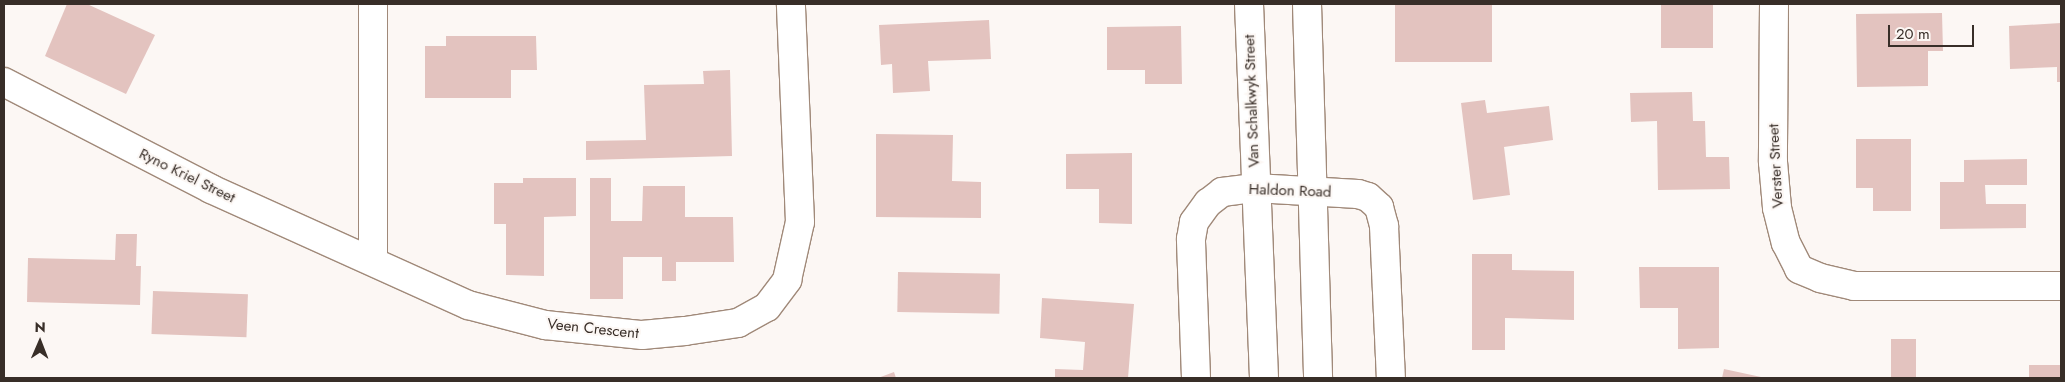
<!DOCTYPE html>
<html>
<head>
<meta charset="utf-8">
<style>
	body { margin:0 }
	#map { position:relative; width:2065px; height:382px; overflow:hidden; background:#fcf7f4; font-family:Jost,sans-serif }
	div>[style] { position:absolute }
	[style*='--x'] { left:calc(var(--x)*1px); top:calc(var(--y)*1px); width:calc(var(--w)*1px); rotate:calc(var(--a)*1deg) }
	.building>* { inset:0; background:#e3c3bf; transform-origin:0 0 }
	.roads { filter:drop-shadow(1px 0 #a08979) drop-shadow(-1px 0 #a08979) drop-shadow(0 1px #a08979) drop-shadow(0 -1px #a08979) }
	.minor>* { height:28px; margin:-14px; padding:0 14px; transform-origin:14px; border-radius:14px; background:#fff }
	span { translate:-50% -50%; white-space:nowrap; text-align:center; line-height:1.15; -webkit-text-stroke:4px #fcf7f4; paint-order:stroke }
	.street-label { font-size:15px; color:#382e28 }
	.frame { position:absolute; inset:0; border:5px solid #382e28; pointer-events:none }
	.north { position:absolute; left:15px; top:317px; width:50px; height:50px; -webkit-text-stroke:4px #fcf7f4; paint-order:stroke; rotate:1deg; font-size:14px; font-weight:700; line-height:20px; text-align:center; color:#382e28 }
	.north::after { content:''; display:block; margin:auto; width:18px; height:22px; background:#382e28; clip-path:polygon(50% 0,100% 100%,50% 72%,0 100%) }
	.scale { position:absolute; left:1888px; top:25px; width:86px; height:22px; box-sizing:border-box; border:2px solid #382e28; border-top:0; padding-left:6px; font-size:15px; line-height:18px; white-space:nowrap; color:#382e28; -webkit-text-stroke:4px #fcf7f4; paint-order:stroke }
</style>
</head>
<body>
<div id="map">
	<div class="building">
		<i style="clip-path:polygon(67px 4px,87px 4px,155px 35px,126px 94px,45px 56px)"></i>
		<i style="left:1395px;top:4px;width:97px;height:58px"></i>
		<i style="left:1661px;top:4px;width:52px;height:44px"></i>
		<i style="clip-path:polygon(1942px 13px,1943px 51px,1928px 51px,1928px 86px,1857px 87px,1856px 14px)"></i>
		<i style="clip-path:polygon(989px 20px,991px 59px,928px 61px,930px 91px,893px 93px,892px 64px,881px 65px,879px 25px)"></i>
		<i style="clip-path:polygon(2061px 23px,2061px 82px,2057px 82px,2057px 67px,2010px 69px,2009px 26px)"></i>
		<i style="clip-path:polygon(1181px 26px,1182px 84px,1145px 84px,1145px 70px,1107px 70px,1107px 27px)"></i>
		<i style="clip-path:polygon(446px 36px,536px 36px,537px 70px,511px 70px,511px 98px,425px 98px,425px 46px,446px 46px)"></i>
		<i style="clip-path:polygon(730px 70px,732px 156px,586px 160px,586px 141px,646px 140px,644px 85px,704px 84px,703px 71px)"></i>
		<i style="clip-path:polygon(1692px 92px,1693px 121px,1705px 121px,1706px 157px,1729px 157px,1730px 189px,1658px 190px,1657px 121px,1631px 122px,1630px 93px)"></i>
		<i style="clip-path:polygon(1485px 100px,1487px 113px,1549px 106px,1553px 140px,1504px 147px,1510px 195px,1473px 200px,1461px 103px)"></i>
		<i style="clip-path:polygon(876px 134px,953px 135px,952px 181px,981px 182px,981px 218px,876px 217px)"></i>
		<i style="clip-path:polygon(1856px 139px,1911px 139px,1911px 211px,1873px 211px,1873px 188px,1856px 188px)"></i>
		<i style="clip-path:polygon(1132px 153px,1132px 224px,1099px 223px,1099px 189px,1066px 189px,1066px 154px)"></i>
		<i style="clip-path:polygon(2027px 159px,2027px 185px,1985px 185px,1986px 204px,2026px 204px,2026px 228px,1940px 229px,1940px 182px,1964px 182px,1964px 160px)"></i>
		<i style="clip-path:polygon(523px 178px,576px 178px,576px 216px,544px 217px,544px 276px,506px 275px,506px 224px,494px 224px,494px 183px,523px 183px)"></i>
		<i style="clip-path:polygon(590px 178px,611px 178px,611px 221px,642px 221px,643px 186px,685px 186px,685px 217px,733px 217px,734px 262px,676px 262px,676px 281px,662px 281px,662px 257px,623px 257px,623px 299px,590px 299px)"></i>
		<i style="clip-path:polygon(116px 234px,137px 234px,136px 266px,141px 266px,140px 305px,27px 302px,28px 258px,115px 260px)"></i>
		<i style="clip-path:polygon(1472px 254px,1512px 254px,1512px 270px,1574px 271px,1574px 320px,1505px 318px,1505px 350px,1472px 350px)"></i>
		<i style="clip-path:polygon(1639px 267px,1719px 267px,1719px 348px,1678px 349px,1678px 308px,1640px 308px)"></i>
		<i style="left:898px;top:272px;width:102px;height:40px;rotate:1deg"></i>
		<i style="left:153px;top:291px;width:95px;height:43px;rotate:2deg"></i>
		<i style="clip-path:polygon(1042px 298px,1134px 304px,1128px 378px,1055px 378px,1055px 369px,1083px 370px,1085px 342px,1040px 338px)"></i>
		<i style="left:1891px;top:339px;width:25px;height:39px"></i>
		<i style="left:2029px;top:365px;width:32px;height:13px"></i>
		<i style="clip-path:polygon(1724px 369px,1761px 377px,1761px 378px,1722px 378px)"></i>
		<i style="clip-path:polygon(894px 372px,896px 378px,878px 378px)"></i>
	</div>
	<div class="roads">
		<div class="minor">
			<i style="--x:373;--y:4;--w:257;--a:90"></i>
			<i style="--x:1249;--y:4;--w:374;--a:87.7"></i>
			<i style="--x:1307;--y:4;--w:374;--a:88.3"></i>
			<i style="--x:1774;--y:4;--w:158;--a:90.4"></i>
			<i style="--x:1773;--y:162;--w:46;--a:85"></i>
			<i style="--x:1777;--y:208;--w:36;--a:76"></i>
			<i style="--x:1786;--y:243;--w:29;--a:63"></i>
			<i style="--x:1799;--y:269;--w:23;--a:23"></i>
			<i style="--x:1820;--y:278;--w:35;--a:13"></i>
			<i style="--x:1854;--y:286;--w:207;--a:0"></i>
			<i style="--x:4;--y:82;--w:233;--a:27.3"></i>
			<i style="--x:211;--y:189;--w:282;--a:24.3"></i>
			<i style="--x:468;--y:305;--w:80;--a:14.6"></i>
			<i style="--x:545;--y:325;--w:98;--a:5.9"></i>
			<i style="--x:642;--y:335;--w:43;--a:-5.3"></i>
			<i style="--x:685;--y:331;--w:54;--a:-8.6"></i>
			<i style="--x:738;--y:323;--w:33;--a:-29"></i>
			<i style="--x:767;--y:307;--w:34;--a:-53"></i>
			<i style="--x:787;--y:280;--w:59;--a:-77.4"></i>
			<i style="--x:800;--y:222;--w:218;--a:-92.4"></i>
			<i style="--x:1196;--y:378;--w:139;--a:-92.1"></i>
			<i style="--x:1191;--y:239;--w:17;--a:-80"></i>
			<i style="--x:1194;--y:222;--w:24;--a:-54"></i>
			<i style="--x:1208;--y:203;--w:18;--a:-38"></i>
			<i style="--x:1222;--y:192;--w:33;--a:-7"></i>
			<i style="--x:1255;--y:188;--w:103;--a:3.3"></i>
			<i style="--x:1358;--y:194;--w:10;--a:17"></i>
			<i style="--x:1368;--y:197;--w:15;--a:42"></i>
			<i style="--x:1379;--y:207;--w:20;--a:75"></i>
			<i style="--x:1384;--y:226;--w:152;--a:87.4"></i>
		</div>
	</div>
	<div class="street-label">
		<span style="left:1252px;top:101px;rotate:-92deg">Van Schalkwyk Street</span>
		<span style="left:1776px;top:166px;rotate:-93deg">Verster Street</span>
		<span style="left:187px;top:176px;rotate:26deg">Ryno Kriel Street</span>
		<span style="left:1290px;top:191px;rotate:2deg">Haldon Road</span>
		<span style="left:593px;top:329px;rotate:6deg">Veen Crescent</span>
	</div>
	<div class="frame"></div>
	<div class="north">N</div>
	<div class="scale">20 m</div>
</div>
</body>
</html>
